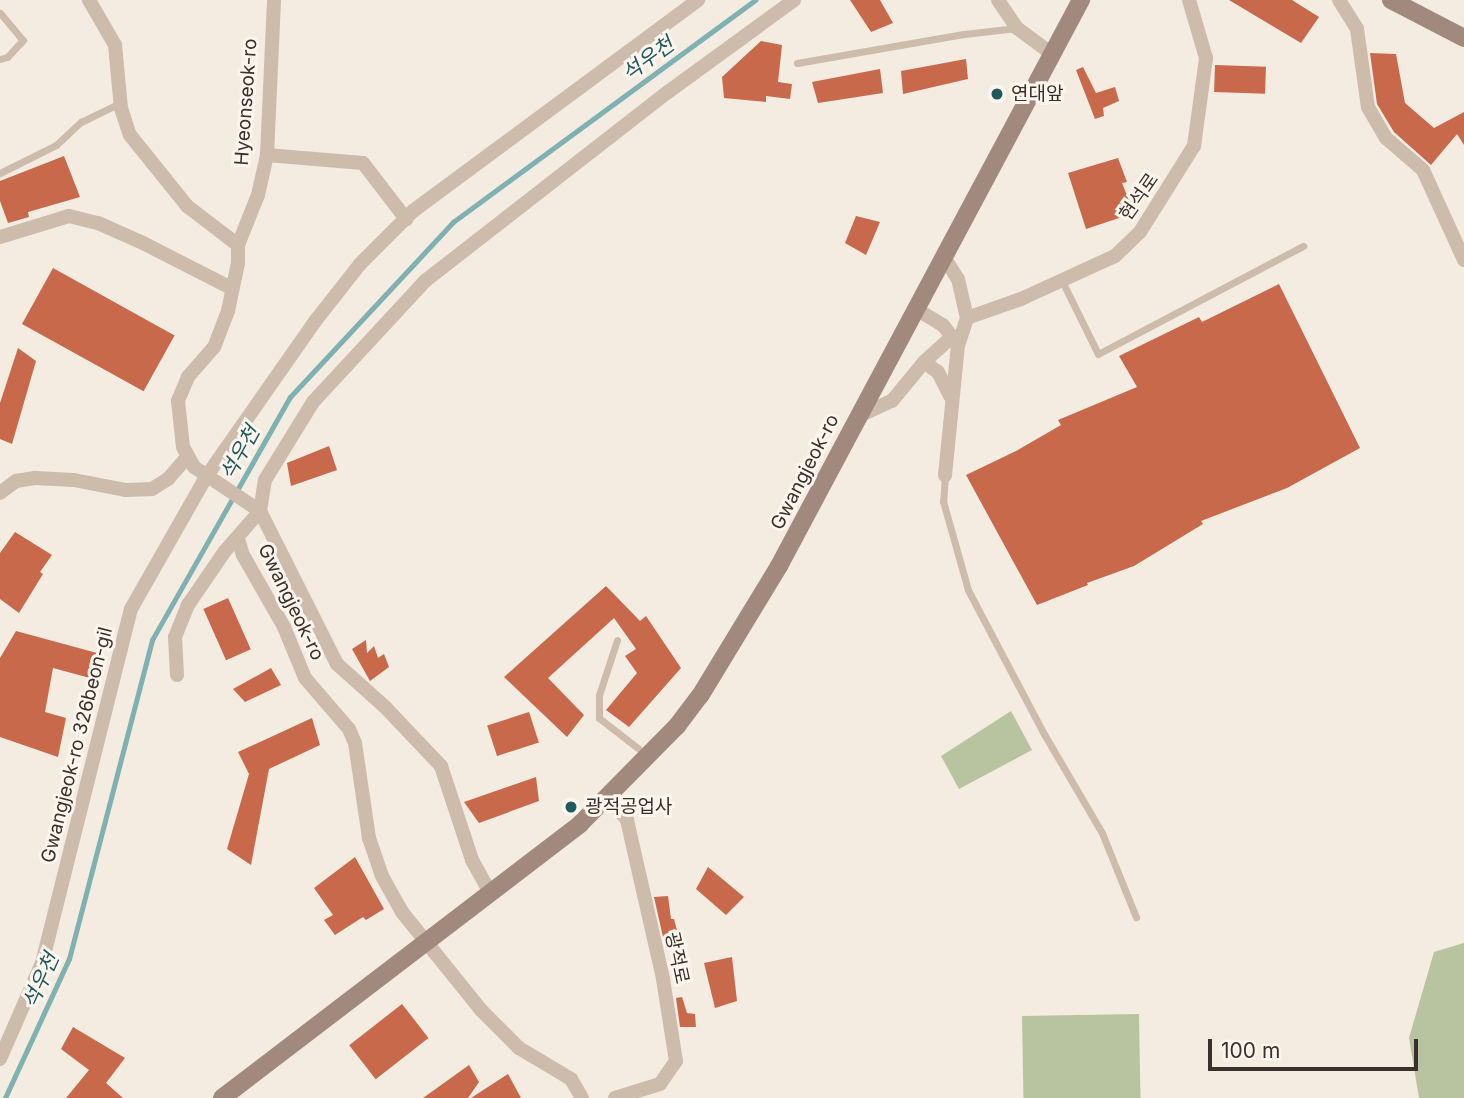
<!DOCTYPE html>
<html>
<head>
<meta charset="utf-8">
<style>
	body { margin:0 }
	#map { position:relative; width:1464px; height:1098px; overflow:hidden; background:#f4ebe1; font-family:Inter,"Noto Sans KR",sans-serif }
	div>[style] { position:absolute }
	[style*='--x'] { left:calc(var(--x)*1px); top:calc(var(--y)*1px); width:calc(var(--w)*1px); rotate:calc(var(--a)*1deg) }
	.green>* { inset:0; background:#b8c4a0; transform-origin:0 0 }
	.stream>* { height:4.5px; margin:-2.25px; padding:0 2.25px; transform-origin:2.25px; border-radius:2.25px; background:#7fb0b2 }
	.building>* { inset:0; background:#c8694b; transform-origin:0 0 }
	.lane>* { height:7px; margin:-3.5px; padding:0 3.5px; transform-origin:3.5px; border-radius:3.5px; background:#cdbbac }
	.street>* { height:14px; margin:-7px; padding:0 7px; transform-origin:7px; border-radius:7px; background:#cdbbac }
	.secondary>* { height:18px; margin:-9px; padding:0 9px; transform-origin:9px; border-radius:9px; background:#a18a7d }
	.dots>* { width:19px; height:19px; translate:-50% -50%; box-sizing:border-box; border:4px solid #fbf5ee; border-radius:50% }
	span { translate:-50% -50%; white-space:nowrap; text-align:center; line-height:1.15; -webkit-text-stroke:6px #fbf5ee; paint-order:stroke }
	.poi-label { font-size:19px; color:#3b302b }
	.left { translate:0 -50%; text-align:left }
	.street-label { font-size:19px; color:#3b302b }
	.water-label { font-size:21px; color:#1f5a5e; font-style:italic }
	.scale { position:absolute; left:1208px; top:1039px; width:210px; height:32px; box-sizing:border-box; border:4px solid #3b302b; border-top:0; padding-left:9px; font-size:21px; line-height:24px; white-space:nowrap; color:#3b302b; -webkit-text-stroke:5px #fbf5ee; paint-order:stroke }
</style>
</head>
<body>
<div id="map">
	<div class="green">
		<i style="clip-path:polygon(1011px 711px,1032px 750px,959px 789px,941px 756px)"></i>
		<i style="clip-path:polygon(1464px 943px,1464px 1098px,1419px 1098px,1409px 1038px,1434px 952px)"></i>
		<i style="left:1139px;top:1014px;width:84px;height:117px;rotate:89deg"></i>
	</div>
	<div class="stream">
		<i style="--x:5;--y:1098;--w:153;--a:-65.3"></i>
		<i style="--x:69;--y:959;--w:330;--a:-75.4"></i>
		<i style="--x:152;--y:640;--w:279;--a:-60.4"></i>
		<i style="--x:290;--y:397;--w:239;--a:-47"></i>
		<i style="--x:453;--y:222;--w:375;--a:-36.3"></i>
	</div>
	<div class="building">
		<i style="clip-path:polygon(850px 0,880px 0,893px 23px,871px 32px)"></i>
		<i style="clip-path:polygon(1229px 0,1292px 0,1319px 17px,1301px 43px)"></i>
		<i style="clip-path:polygon(761px 41px,782px 45px,778px 82px,792px 84px,790px 99px,766px 96px,766px 102px,724px 98px,722px 77px)"></i>
		<i style="clip-path:polygon(1370px 53px,1396px 54px,1405px 103px,1434px 128px,1464px 112px,1464px 145px,1457px 134px,1431px 165px,1394px 132px,1377px 104px)"></i>
		<i style="clip-path:polygon(966px 59px,968px 79px,903px 94px,901px 71px)"></i>
		<i style="left:1215px;top:65px;width:51px;height:27px;rotate:2deg"></i>
		<i style="clip-path:polygon(1083px 67px,1096px 93px,1115px 87px,1119px 101px,1103px 108px,1104px 116px,1095px 119px,1076px 70px)"></i>
		<i style="clip-path:polygon(880px 69px,883px 93px,818px 103px,812px 82px)"></i>
		<i style="clip-path:polygon(64px 156px,80px 197px,28px 212px,29px 217px,8px 223px,0 201px,0 181px)"></i>
		<i style="clip-path:polygon(1118px 158px,1127px 182px,1122px 183px,1134px 213px,1086px 229px,1068px 173px)"></i>
		<i style="clip-path:polygon(856px 216px,880px 222px,866px 255px,845px 243px)"></i>
		<i style="left:53px;top:268px;width:139px;height:64px;rotate:29deg"></i>
		<i style="clip-path:polygon(1279px 284px,1360px 448px,1287px 488px,1201px 521px,1203px 524px,1134px 566px,1087px 583px,1088px 585px,1037px 605px,966px 475px,1016px 451px,1061px 425px,1058px 420px,1137px 387px,1119px 356px,1199px 317px,1202px 322px)"></i>
		<i style="clip-path:polygon(18px 348px,36px 361px,12px 444px,0 439px,0 403px)"></i>
		<i style="clip-path:polygon(329px 446px,337px 470px,291px 486px,287px 463px)"></i>
		<i style="clip-path:polygon(15px 532px,52px 555px,40px 572px,43px 574px,19px 613px,0 599px,0 553px)"></i>
		<i style="clip-path:polygon(606px 586px,640px 621px,646px 616px,681px 668px,629px 727px,606px 710px,637px 673px,625px 656px,636px 649px,614px 618px,548px 678px,584px 715px,567px 737px,504px 677px)"></i>
		<i style="left:228px;top:598px;width:56px;height:27px;rotate:66deg"></i>
		<i style="clip-path:polygon(16px 631px,97px 653px,90px 678px,53px 668px,45px 712px,66px 718px,58px 757px,0 737px,0 658px)"></i>
		<i style="clip-path:polygon(366px 640px,367px 653px,374px 646px,378px 658px,384px 654px,389px 667px,370px 681px,352px 649px)"></i>
		<i style="clip-path:polygon(271px 668px,281px 685px,245px 702px,233px 689px)"></i>
		<i style="left:529px;top:712px;width:32px;height:44px;rotate:72deg"></i>
		<i style="clip-path:polygon(312px 718px,320px 745px,269px 769px,251px 865px,227px 849px,249px 774px,238px 752px)"></i>
		<i style="clip-path:polygon(536px 777px,539px 801px,479px 823px,464px 802px)"></i>
		<i style="clip-path:polygon(355px 857px,384px 909px,366px 920px,363px 917px,335px 935px,324px 920px,333px 915px,314px 888px)"></i>
		<i style="clip-path:polygon(708px 867px,744px 897px,726px 915px,696px 889px)"></i>
		<i style="clip-path:polygon(668px 896px,671px 919px,674px 919px,678px 934px,663px 937px,654px 897px)"></i>
		<i style="clip-path:polygon(732px 957px,737px 1001px,715px 1008px,704px 963px)"></i>
		<i style="clip-path:polygon(682px 997px,687px 1013px,695px 1014px,696px 1027px,680px 1027px,676px 998px)"></i>
		<i style="left:402px;top:1004px;width:43px;height:67px;rotate:52deg"></i>
		<i style="clip-path:polygon(73px 1027px,125px 1058px,106px 1083px,123px 1098px,66px 1098px,89px 1070px,61px 1049px)"></i>
		<i style="clip-path:polygon(469px 1065px,479px 1082px,468px 1098px,423px 1098px)"></i>
		<i style="clip-path:polygon(508px 1074px,521px 1098px,471px 1098px)"></i>
	</div>
	<div class="lane">
		<i style="--x:0;--y:13;--w:35;--a:50"></i>
		<i style="--x:23;--y:40;--w:23;--a:133"></i>
		<i style="--x:7;--y:57;--w:7;--a:164"></i>
		<i style="--x:797;--y:63;--w:169;--a:-9.9"></i>
		<i style="--x:964;--y:34;--w:53;--a:-6.5"></i>
		<i style="--x:0;--y:173;--w:63;--a:-26.6"></i>
		<i style="--x:56;--y:145;--w:34;--a:-43"></i>
		<i style="--x:81;--y:122;--w:43;--a:-26"></i>
		<i style="--x:1062;--y:281;--w:81;--a:63.7"></i>
		<i style="--x:1098;--y:354;--w:232;--a:-27.8"></i>
		<i style="--x:945;--y:475;--w:26;--a:94"></i>
		<i style="--x:943;--y:501;--w:92;--a:74.3"></i>
		<i style="--x:968;--y:590;--w:163;--a:62.2"></i>
		<i style="--x:1044;--y:734;--w:115;--a:59.6"></i>
		<i style="--x:1102;--y:833;--w:91;--a:68"></i>
		<i style="--x:617;--y:640;--w:58;--a:108.1"></i>
		<i style="--x:599;--y:695;--w:23;--a:90"></i>
		<i style="--x:599;--y:718;--w:62;--a:37.8"></i>
	</div>
	<div class="street">
		<i style="--x:89;--y:0;--w:52;--a:60"></i>
		<i style="--x:115;--y:45;--w:63;--a:84.6"></i>
		<i style="--x:121;--y:108;--w:28;--a:72"></i>
		<i style="--x:130;--y:135;--w:91;--a:51.2"></i>
		<i style="--x:187;--y:206;--w:64;--a:37.4"></i>
		<i style="--x:238;--y:245;--w:18;--a:90"></i>
		<i style="--x:238;--y:263;--w:49;--a:101.8"></i>
		<i style="--x:228;--y:311;--w:39;--a:111"></i>
		<i style="--x:214;--y:347;--w:40;--a:131"></i>
		<i style="--x:188;--y:377;--w:26;--a:113"></i>
		<i style="--x:178;--y:401;--w:46;--a:83.8"></i>
		<i style="--x:183;--y:447;--w:23;--a:61"></i>
		<i style="--x:194;--y:467;--w:79;--a:33.7"></i>
		<i style="--x:260;--y:511;--w:171;--a:63.3"></i>
		<i style="--x:337;--y:664;--w:66;--a:41.9"></i>
		<i style="--x:386;--y:708;--w:80;--a:46.5"></i>
		<i style="--x:441;--y:766;--w:99;--a:71.7"></i>
		<i style="--x:472;--y:860;--w:39;--a:61"></i>
		<i style="--x:998;--y:0;--w:34;--a:56"></i>
		<i style="--x:1017;--y:28;--w:44;--a:36.6"></i>
		<i style="--x:1339;--y:0;--w:34;--a:58"></i>
		<i style="--x:1357;--y:29;--w:79;--a:82"></i>
		<i style="--x:1368;--y:107;--w:36;--a:60"></i>
		<i style="--x:1386;--y:138;--w:49;--a:40.9"></i>
		<i style="--x:1423;--y:170;--w:99;--a:65.5"></i>
		<i style="--x:267;--y:155;--w:96;--a:4.8"></i>
		<i style="--x:363;--y:163;--w:71;--a:52.5"></i>
		<i style="--x:0;--y:237;--w:72;--a:-16.9"></i>
		<i style="--x:69;--y:216;--w:30;--a:14"></i>
		<i style="--x:98;--y:223;--w:49;--a:24"></i>
		<i style="--x:143;--y:243;--w:99;--a:27.1"></i>
		<i style="--x:238;--y:245;--w:54;--a:-68.2"></i>
		<i style="--x:258;--y:195;--w:41;--a:-77.3"></i>
		<i style="--x:267;--y:155;--w:155;--a:-87.4"></i>
		<i style="--x:944;--y:257;--w:26;--a:58"></i>
		<i style="--x:958;--y:279;--w:40;--a:77"></i>
		<i style="--x:967;--y:318;--w:28;--a:108"></i>
		<i style="--x:916;--y:309;--w:31;--a:31"></i>
		<i style="--x:943;--y:325;--w:25;--a:53"></i>
		<i style="--x:958;--y:345;--w:131;--a:95.7"></i>
		<i style="--x:967;--y:318;--w:57;--a:-19.4"></i>
		<i style="--x:1021;--y:299;--w:103;--a:-24.6"></i>
		<i style="--x:1115;--y:256;--w:35;--a:-44"></i>
		<i style="--x:1140;--y:232;--w:102;--a:-57.9"></i>
		<i style="--x:1194;--y:146;--w:89;--a:-82.2"></i>
		<i style="--x:1206;--y:58;--w:60;--a:-106.3"></i>
		<i style="--x:924;--y:362;--w:17;--a:36"></i>
		<i style="--x:938;--y:372;--w:27;--a:63"></i>
		<i style="--x:857;--y:417;--w:38;--a:-25"></i>
		<i style="--x:892;--y:401;--w:50;--a:-50.6"></i>
		<i style="--x:924;--y:362;--w:38;--a:-42"></i>
		<i style="--x:0;--y:493;--w:20;--a:-37"></i>
		<i style="--x:16;--y:481;--w:19;--a:-9"></i>
		<i style="--x:35;--y:478;--w:39;--a:3"></i>
		<i style="--x:74;--y:480;--w:53;--a:10.9"></i>
		<i style="--x:126;--y:490;--w:26;--a:-2"></i>
		<i style="--x:152;--y:489;--w:19;--a:-32"></i>
		<i style="--x:168;--y:479;--w:30;--a:-49"></i>
		<i style="--x:238;--y:539;--w:17;--a:73"></i>
		<i style="--x:243;--y:555;--w:83;--a:60.3"></i>
		<i style="--x:284;--y:627;--w:55;--a:67.6"></i>
		<i style="--x:305;--y:678;--w:67;--a:49.2"></i>
		<i style="--x:349;--y:729;--w:15;--a:67"></i>
		<i style="--x:355;--y:743;--w:96;--a:81.6"></i>
		<i style="--x:369;--y:838;--w:40;--a:71.1"></i>
		<i style="--x:382;--y:876;--w:41;--a:60.9"></i>
		<i style="--x:402;--y:912;--w:126;--a:51.1"></i>
		<i style="--x:481;--y:1010;--w:54;--a:45"></i>
		<i style="--x:519;--y:1048;--w:61;--a:30.8"></i>
		<i style="--x:571;--y:1079;--w:22;--a:60"></i>
		<i style="--x:177;--y:675;--w:38;--a:-93"></i>
		<i style="--x:175;--y:637;--w:35;--a:-68"></i>
		<i style="--x:188;--y:605;--w:65;--a:-55.6"></i>
		<i style="--x:225;--y:551;--w:53;--a:-48.8"></i>
		<i style="--x:260;--y:511;--w:31;--a:-81"></i>
		<i style="--x:265;--y:480;--w:92;--a:-58.4"></i>
		<i style="--x:313;--y:402;--w:165;--a:-47.2"></i>
		<i style="--x:425;--y:281;--w:308;--a:-37.9"></i>
		<i style="--x:668;--y:92;--w:156;--a:-36.1"></i>
		<i style="--x:608;--y:797;--w:30;--a:50"></i>
		<i style="--x:627;--y:820;--w:163;--a:77.2"></i>
		<i style="--x:663;--y:979;--w:83;--a:81"></i>
		<i style="--x:676;--y:1061;--w:28;--a:125"></i>
		<i style="--x:660;--y:1084;--w:47;--a:162.7"></i>
		<i style="--x:0;--y:1059;--w:105;--a:-66.4"></i>
		<i style="--x:42;--y:963;--w:365;--a:-75.9"></i>
		<i style="--x:131;--y:609;--w:152;--a:-60.4"></i>
		<i style="--x:206;--y:477;--w:192;--a:-55"></i>
		<i style="--x:316;--y:320;--w:71;--a:-51.8"></i>
		<i style="--x:360;--y:264;--w:75;--a:-45"></i>
		<i style="--x:413;--y:211;--w:355;--a:-36.5"></i>
	</div>
	<div class="secondary">
		<i style="--x:1391;--y:0;--w:82;--a:27.5"></i>
		<i style="--x:222;--y:1098;--w:451;--a:-37.4"></i>
		<i style="--x:580;--y:824;--w:138;--a:-45.3"></i>
		<i style="--x:677;--y:726;--w:38;--a:-53"></i>
		<i style="--x:700;--y:696;--w:152;--a:-58.7"></i>
		<i style="--x:779;--y:566;--w:642;--a:-61.92"></i>
	</div>
	<div class="dots">
		<i style="left:997px;top:94px;background:#1f5a5e"></i>
		<i style="left:571px;top:807px;background:#1f5a5e"></i>
	</div>
	<div class="poi-label">
		<span class="left" style="left:1011px;top:94px">연대앞</span>
		<span class="left" style="left:585px;top:807px">광적공업사</span>
	</div>
	<div class="street-label">
		<span style="left:246px;top:102px;rotate:-86deg">Hyeonseok-ro</span>
		<span style="left:1139px;top:197px;rotate:-55deg">현석로</span>
		<span style="left:805px;top:472px;rotate:-63deg">Gwangjeok-ro</span>
		<span style="left:291px;top:602px;rotate:64deg">Gwangjeok-ro</span>
		<span style="left:77px;top:745px;rotate:-76deg">Gwangjeok-ro 326beon-gil</span>
		<span style="left:677px;top:958px;rotate:78deg">광적로</span>
	</div>
	<div class="water-label">
		<span style="left:648px;top:59px;rotate:-36deg">석우천</span>
		<span style="left:240px;top:453px;rotate:-61deg">석우천</span>
		<span style="left:41px;top:981px;rotate:-66deg">석우천</span>
	</div>
	<div class="scale">100 m</div>
</div>
</body>
</html>
